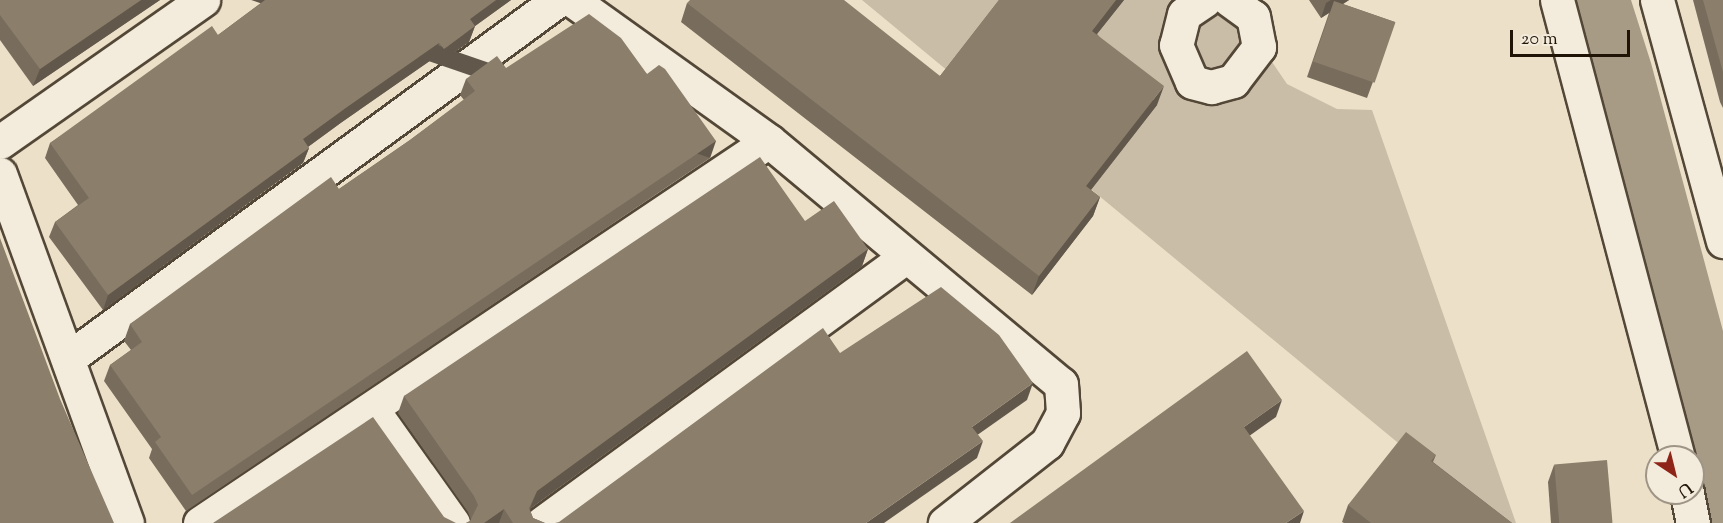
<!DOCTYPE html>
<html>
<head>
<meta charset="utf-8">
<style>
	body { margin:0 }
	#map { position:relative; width:1723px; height:523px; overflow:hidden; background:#ede0c8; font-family:"Sorts Mill Goudy",serif }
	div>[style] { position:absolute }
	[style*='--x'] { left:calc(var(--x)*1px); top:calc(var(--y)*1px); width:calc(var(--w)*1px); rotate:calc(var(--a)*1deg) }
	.green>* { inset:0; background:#cabda7 }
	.water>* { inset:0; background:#a79b86 }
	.roads { filter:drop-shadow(2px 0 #534737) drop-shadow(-2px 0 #534737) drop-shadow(0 2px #534737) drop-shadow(0 -2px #534737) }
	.minor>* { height:33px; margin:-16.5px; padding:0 16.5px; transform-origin:16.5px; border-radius:16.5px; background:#f3ebdb }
	.wall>* { inset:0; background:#786c5c }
	.shaded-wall>* { inset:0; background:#61584b; transform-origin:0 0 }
	.building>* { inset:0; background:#8b7e6b; transform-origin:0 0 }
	span { translate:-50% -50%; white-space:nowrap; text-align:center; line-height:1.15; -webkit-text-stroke:6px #f3ebdb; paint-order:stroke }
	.north { position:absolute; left:1645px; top:445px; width:60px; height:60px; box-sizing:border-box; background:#f3ebdb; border:2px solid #9f9586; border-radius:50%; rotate:145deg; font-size:16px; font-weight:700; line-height:24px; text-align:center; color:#201407 }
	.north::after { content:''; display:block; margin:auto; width:21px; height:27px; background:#8f2418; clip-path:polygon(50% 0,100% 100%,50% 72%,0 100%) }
	.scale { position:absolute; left:1510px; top:30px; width:120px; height:27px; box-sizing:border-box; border:3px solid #201407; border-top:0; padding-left:8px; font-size:18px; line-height:21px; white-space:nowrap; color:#201407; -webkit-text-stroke:4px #f3ebdb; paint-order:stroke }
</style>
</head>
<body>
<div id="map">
	<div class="green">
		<i style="clip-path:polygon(862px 0,1230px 0,1287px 84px,1337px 109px,1372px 110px,1516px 523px,1495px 523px)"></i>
	</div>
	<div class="water">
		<i style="clip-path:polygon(1566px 0,1631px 0,1651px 63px,1723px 331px,1723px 523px,1702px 523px,1693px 487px,1693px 457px)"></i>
	</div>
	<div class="roads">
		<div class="minor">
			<i style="--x:572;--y:0;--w:242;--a:35.6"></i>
			<i style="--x:769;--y:141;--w:380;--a:39.8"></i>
			<i style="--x:1061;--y:384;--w:29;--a:86"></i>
			<i style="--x:1063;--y:413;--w:34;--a:118"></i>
			<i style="--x:1047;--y:443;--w:130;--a:141.9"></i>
			<i style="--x:1205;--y:0;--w:25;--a:146"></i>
			<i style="--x:1184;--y:14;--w:32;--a:104"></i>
			<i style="--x:1176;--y:45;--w:40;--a:66.6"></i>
			<i style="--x:1192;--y:82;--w:20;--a:15"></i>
			<i style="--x:1211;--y:87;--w:23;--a:-15"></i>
			<i style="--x:1233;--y:81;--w:43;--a:-52.6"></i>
			<i style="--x:1259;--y:47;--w:31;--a:-101"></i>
			<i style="--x:1253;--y:17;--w:29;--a:-144"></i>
			<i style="--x:1557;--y:0;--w:473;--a:75.2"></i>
			<i style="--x:1657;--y:0;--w:250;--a:74.7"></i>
			<i style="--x:0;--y:142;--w:248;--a:-35"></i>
			<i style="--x:0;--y:174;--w:371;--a:70"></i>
			<i style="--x:70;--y:357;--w:605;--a:-36.19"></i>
			<i style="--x:372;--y:409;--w:140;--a:54.6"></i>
			<i style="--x:1687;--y:493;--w:31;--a:79"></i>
			<i style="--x:200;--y:523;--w:685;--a:-33.88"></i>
			<i style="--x:542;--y:523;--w:450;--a:-36.2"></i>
		</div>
	</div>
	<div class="wall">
		<i style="clip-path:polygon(0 0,160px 0,33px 86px,0 40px)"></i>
		<i style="clip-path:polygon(265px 0,511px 0,475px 26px,469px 42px,438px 64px,434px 58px,342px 122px,308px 147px,309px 148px,303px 163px,103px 310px,49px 237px,55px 222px,78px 205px,45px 158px,50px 143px,218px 35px)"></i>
		<i style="clip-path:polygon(999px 0,1124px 0,1097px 34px,1157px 105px,1091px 190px,1100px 197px,1093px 216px,1032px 295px,681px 22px,687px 3px,940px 76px)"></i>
		<i style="clip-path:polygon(1309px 0,1349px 0,1343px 4px,1395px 22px,1367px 98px,1307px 77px,1329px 13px,1321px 18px)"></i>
		<i style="clip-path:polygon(1693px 0,1723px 0,1723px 108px,1720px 102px)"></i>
		<i style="clip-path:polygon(506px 68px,647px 74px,710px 158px,186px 511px,149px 458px,152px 449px,104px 381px,110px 365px,131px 350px,124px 341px,130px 324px,339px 189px,410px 140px,464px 100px,460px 95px,466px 79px)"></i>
		<i style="clip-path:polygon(805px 221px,868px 249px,862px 266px,531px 508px,530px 510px,533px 518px,545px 523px,466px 523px,470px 521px,471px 520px,468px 512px,398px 413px,404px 396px)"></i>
		<i style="clip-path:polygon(1436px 455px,1433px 462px,1512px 523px,1344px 523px,1342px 522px,1348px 505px)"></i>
		<i style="clip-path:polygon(1554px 465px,1612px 523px,1551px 523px,1548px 482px)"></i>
	</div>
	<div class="shaded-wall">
		<i style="clip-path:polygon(141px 0,160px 0,33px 86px,40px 69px)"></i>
		<i style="clip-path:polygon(496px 0,511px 0,464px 34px,470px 19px)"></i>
		<i style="clip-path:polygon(1116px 0,1124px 0,1085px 49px,1092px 31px)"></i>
		<i style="clip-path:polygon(1331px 0,1349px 0,1321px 18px,1326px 3px)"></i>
		<i style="clip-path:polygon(475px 26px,469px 42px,438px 64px,444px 49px)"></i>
		<i style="clip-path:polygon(439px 43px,434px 58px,342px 122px,298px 154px,303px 139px,347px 107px)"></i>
		<i style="clip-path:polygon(1164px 86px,1157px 105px,1079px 205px,1086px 186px)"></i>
		<i style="left:716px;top:141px;width:18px;height:632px;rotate:109deg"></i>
		<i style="clip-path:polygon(309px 148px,303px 163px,103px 310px,108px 295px)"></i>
		<i style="clip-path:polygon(1100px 197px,1093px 216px,1032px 295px,1039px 276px)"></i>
		<i style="clip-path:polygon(868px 249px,862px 266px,531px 508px,524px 523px,537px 491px)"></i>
		<i style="clip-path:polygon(1033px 383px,1027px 400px,966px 443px,972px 427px)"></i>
		<i style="clip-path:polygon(1282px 400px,1276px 417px,1238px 444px,1244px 427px)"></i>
		<i style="clip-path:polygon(983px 441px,977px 458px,884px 523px,866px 523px)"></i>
		<i style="clip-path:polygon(504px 509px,499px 523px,484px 523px)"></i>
		<i style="clip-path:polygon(1304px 511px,1300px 523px,1286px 523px)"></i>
	</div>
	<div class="building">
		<i style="clip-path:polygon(0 0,141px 0,40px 69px,0 15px)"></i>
		<i style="clip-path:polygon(265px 0,496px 0,470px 19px,475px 26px,444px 49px,439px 43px,347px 107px,303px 139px,309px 148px,108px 295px,55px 222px,89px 198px,50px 143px,212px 26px,218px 35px)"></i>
		<i style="clip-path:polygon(690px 0,844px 0,940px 76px,999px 0,1116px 0,1092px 31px,1164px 86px,1086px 186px,1100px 197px,1039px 276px,687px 3px)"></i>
		<i style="clip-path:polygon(1703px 0,1723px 0,1723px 72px)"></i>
		<i style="left:1334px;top:1px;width:65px;height:64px;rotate:19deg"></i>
		<i style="clip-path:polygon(589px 14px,621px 38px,647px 74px,659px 65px,665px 69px,716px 141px,192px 495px,155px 442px,161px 437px,110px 365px,142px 342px,130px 324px,331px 177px,339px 189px,410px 140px,475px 91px,466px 79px,497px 56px,506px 68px)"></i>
		<i style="clip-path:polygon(760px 157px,805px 221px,834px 201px,868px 249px,537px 491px,529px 508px,533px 518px,545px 523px,513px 523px,504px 509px,484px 523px,466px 523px,470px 521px,478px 505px,474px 496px,404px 396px)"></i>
		<i style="clip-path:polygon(0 238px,60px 399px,114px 523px,0 523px)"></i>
		<i style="clip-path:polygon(941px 287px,999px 335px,1033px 383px,972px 427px,983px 441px,866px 523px,555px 523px,559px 522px,823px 328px,840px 353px)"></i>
		<i style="clip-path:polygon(1247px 351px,1282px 400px,1244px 427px,1304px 511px,1286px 523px,1010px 523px)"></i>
		<i style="clip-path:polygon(373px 417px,444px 517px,456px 523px,213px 523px)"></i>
		<i style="clip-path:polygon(1406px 432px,1436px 455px,1431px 461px,1512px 523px,1371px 523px,1348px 505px)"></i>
		<i style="left:1607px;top:460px;width:63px;height:53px;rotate:85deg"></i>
	</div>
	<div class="north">U</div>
	<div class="scale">20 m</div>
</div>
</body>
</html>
